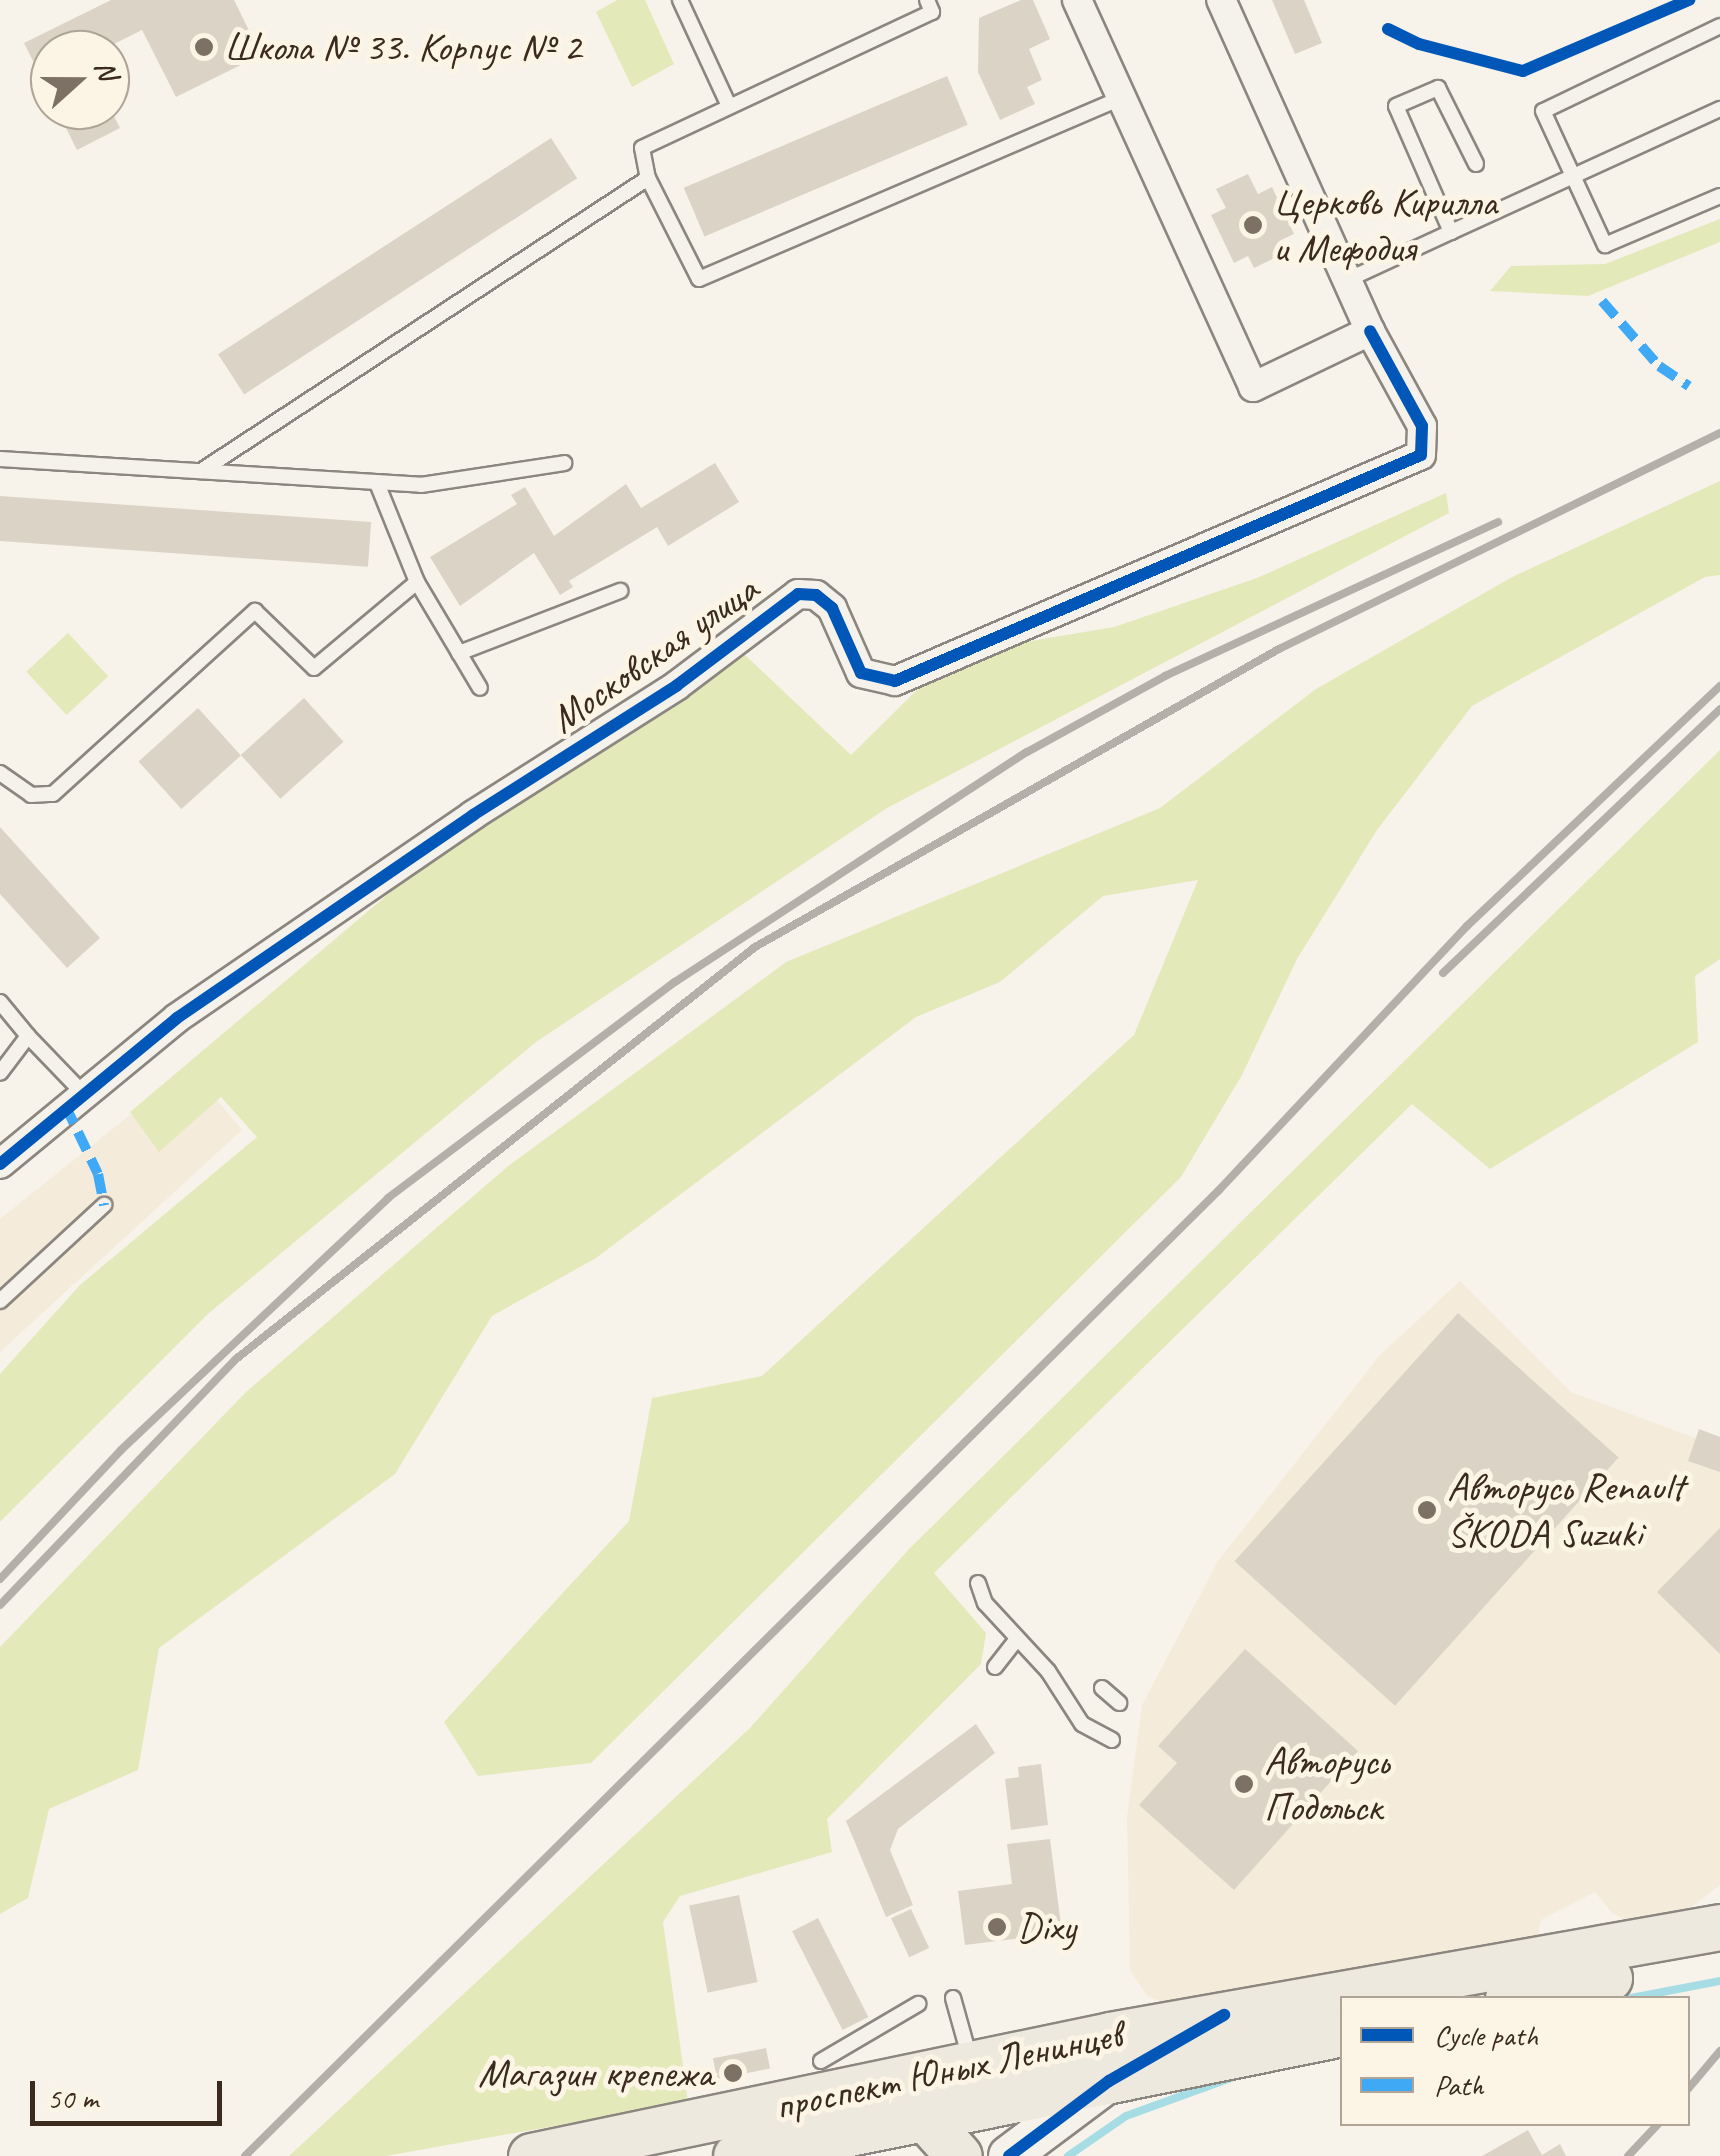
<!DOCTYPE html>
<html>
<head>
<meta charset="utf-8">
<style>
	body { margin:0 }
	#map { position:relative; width:1720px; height:2156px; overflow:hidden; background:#f7f3ea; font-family:Caveat,sans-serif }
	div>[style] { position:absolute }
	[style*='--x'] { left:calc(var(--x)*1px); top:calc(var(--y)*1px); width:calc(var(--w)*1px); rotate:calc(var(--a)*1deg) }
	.built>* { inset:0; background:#f4ebda }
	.green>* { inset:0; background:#e4e9ba; transform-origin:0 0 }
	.stream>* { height:8px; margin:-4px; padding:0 4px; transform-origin:4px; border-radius:4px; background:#a6dde4 }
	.building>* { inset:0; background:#dbd4c6; transform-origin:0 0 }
	.roads { filter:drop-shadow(2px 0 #8b867f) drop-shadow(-2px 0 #8b867f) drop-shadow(0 2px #8b867f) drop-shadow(0 -2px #8b867f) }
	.lane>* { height:14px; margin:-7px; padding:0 7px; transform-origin:7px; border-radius:7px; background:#f5f2ec }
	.street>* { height:28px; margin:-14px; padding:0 14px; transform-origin:14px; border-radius:14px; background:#f5f2ec }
	.secondary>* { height:40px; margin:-20px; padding:0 20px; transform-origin:20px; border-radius:20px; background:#f5f2ec }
	.primary>* { height:45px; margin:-22.5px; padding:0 22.5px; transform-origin:22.5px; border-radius:22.5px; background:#eee9df }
	.rail>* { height:8px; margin:-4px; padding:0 4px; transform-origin:4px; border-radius:4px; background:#b3afa9 }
	.quiet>* { height:10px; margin-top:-5px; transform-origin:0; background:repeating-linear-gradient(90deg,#3fa9f5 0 20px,transparent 0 30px) }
	.cycleway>* { height:12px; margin:-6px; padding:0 6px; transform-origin:6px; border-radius:6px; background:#0057b8 }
	.dots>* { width:28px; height:28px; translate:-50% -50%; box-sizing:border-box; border:5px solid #fcf5e5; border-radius:50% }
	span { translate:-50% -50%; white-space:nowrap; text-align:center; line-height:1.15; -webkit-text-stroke:10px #fcf5e5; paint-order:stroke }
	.poi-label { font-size:40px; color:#3b2a1e }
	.left { translate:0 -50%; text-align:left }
	.right { translate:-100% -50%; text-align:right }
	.street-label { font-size:40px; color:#3b2a1e }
	.legend { position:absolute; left:1340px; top:1996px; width:350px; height:130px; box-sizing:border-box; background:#fcf5e5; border:2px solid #afa495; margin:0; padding:12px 18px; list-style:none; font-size:30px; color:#3b2a1e }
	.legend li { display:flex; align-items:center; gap:20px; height:50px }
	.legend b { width:50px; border:2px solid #afa495 }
	.north { position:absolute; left:30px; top:30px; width:100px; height:100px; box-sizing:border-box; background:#fcf5e5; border:2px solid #afa495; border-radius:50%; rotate:69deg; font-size:28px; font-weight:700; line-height:40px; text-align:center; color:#3b2a1e }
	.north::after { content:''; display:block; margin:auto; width:35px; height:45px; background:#7d7065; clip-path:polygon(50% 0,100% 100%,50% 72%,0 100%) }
	.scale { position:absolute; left:30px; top:2081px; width:192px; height:45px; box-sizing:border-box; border:5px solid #3b2a1e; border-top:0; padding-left:12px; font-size:30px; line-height:35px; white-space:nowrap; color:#3b2a1e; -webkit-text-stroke:8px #fcf5e5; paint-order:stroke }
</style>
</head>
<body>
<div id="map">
	<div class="built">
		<i style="clip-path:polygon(190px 1067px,242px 1130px,0 1352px,0 1219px)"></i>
		<i style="clip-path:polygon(1460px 1281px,1571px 1392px,1720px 1447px,1720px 1885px,1689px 1909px,1634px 1924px,1612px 1913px,1595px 1892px,1541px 1920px,1536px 1943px,1181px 2009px,1147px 1996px,1130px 1970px,1127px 1817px,1142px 1705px,1218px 1561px,1380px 1355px)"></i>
	</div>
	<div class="green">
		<i style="clip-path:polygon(617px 0,645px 0,674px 64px,632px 87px,596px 12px)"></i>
		<i style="clip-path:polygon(1720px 219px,1720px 242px,1588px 296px,1490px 291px,1511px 266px,1605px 264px)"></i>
		<i style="clip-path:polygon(1720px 481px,1720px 575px,1705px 577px,1472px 706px,1377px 830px,1297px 959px,1242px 1075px,1181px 1177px,591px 1763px,478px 1776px,444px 1722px,629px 1521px,652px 1398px,762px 1376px,1134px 1035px,1198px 880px,1103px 896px,1000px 982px,916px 1017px,596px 1258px,492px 1316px,395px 1474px,159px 1648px,138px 1770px,49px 1809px,28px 1898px,0 1914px,0 1647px,245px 1393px,507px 1167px,786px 962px,1160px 808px,1316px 689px,1514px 576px)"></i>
		<i style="clip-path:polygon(1446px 493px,1449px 513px,887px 808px,536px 1042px,209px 1313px,0 1522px,0 1374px,80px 1285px,257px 1137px,221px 1097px,159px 1152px,130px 1112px,462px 832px,745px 655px,851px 755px,923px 684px,1007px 645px,1114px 627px,1257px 578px)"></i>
		<i style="left:68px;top:633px;width:59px;height:57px;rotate:47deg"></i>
		<i style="clip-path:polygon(1720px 750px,1720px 959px,1695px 976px,1698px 1042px,1490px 1169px,1412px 1104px,934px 1573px,986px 1633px,981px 1664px,827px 1819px,832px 1852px,680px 1896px,663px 1922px,688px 2102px,386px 2156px,289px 2156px,750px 1728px,909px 1549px)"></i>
	</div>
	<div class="stream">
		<i style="--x:1631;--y:1998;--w:91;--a:-10.8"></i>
		<i style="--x:1068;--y:2156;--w:70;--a:-34.6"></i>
		<i style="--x:1126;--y:2116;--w:115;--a:-19.9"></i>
	</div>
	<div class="building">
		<i style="clip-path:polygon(111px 0,234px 0,261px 55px,176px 97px,142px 30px,102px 50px,50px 50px,50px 95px,24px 43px)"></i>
		<i style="clip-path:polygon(1021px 0,1033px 0,1050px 39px,1029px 49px,1042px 80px,1027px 87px,1035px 104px,1000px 120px,978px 72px,979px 18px)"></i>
		<i style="clip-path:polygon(1272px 0,1304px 0,1322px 43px,1295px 54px)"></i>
		<i style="left:947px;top:76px;width:53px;height:286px;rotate:67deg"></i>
		<i style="clip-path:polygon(57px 110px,111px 110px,120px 128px,77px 150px)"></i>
		<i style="left:551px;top:138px;width:48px;height:397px;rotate:57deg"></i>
		<i style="clip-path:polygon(1248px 174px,1258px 194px,1272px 187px,1294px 234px,1279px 241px,1285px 253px,1254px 268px,1248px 256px,1234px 263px,1211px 215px,1226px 208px,1216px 189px)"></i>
		<i style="clip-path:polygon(715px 463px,739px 502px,668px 546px,657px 527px,569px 581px,573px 587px,560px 595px,534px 553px,460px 606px,430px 557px,517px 504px,511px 495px,525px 487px,554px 536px,626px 484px,641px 508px)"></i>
		<i style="left:0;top:496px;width:372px;height:45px;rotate:4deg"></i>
		<i style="left:304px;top:698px;width:59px;height:85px;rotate:48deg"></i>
		<i style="left:198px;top:708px;width:64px;height:80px;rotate:48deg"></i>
		<i style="clip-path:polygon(0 827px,100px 938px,67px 968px,0 894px)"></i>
		<i style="left:1458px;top:1313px;width:216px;height:334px;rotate:42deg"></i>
		<i style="clip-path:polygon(1699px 1429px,1720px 1437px,1720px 1472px,1688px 1461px)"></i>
		<i style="clip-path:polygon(1720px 1528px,1720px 1654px,1657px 1592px)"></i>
		<i style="clip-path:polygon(1245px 1649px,1358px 1751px,1234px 1890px,1139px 1805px,1177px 1763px,1158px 1746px)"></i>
		<i style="clip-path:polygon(976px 1724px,995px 1753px,898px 1829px,890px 1850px,913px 1905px,886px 1917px,846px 1821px)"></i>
		<i style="clip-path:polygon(1041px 1764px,1048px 1825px,1011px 1830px,1005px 1779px,1019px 1777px,1018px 1767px)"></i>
		<i style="clip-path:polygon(1050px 1839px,1062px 1933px,965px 1945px,958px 1891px,1012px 1884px,1007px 1844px)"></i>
		<i style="left:739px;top:1895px;width:89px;height:51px;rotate:78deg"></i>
		<i style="left:911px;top:1909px;width:43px;height:22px;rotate:65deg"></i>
		<i style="left:818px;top:1918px;width:111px;height:29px;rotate:63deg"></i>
		<i style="left:766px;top:2048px;width:21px;height:54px;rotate:79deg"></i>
		<i style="clip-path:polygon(1528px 2130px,1542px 2155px,1560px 2144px,1566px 2156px,1482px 2156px)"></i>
	</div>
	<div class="roads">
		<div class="lane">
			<i style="--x:680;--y:0;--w:115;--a:65.2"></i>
			<i style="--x:927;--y:0;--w:13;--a:67"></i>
			<i style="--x:932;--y:12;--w:320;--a:154.9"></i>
			<i style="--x:642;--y:148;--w:31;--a:79"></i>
			<i style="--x:648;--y:178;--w:113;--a:63.2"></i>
			<i style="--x:699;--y:279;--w:459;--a:-23.2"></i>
			<i style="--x:1720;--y:26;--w:196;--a:154.3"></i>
			<i style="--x:1543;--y:111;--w:148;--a:65.2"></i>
			<i style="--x:1605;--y:245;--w:125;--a:-23.1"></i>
			<i style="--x:1451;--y:232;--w:296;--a:-24.6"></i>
			<i style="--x:1347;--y:280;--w:115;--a:-24.8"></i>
			<i style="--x:1451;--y:232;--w:137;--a:-113.6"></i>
			<i style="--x:1396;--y:106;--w:46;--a:-23.2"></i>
			<i style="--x:1438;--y:88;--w:85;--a:63.4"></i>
			<i style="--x:0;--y:459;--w:422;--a:3.5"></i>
			<i style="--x:421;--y:485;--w:145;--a:-8.7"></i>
			<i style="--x:201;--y:471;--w:534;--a:-33.24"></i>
			<i style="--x:377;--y:483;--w:107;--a:68"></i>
			<i style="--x:459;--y:653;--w:173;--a:-21.1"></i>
			<i style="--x:0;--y:773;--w:38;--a:35"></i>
			<i style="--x:31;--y:795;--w:22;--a:-3"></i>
			<i style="--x:53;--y:794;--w:273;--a:-42.2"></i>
			<i style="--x:255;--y:611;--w:82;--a:44"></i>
			<i style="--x:314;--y:668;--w:134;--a:-39.9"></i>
			<i style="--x:417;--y:582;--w:123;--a:59.3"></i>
			<i style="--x:0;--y:1002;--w:44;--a:50.5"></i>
			<i style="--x:28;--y:1036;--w:46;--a:127.1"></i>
			<i style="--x:28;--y:1036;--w:76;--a:46.1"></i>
			<i style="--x:0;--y:1301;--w:142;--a:-42.7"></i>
			<i style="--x:978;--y:1583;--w:21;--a:71"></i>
			<i style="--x:985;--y:1603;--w:93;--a:47.2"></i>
			<i style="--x:1048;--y:1671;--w:63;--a:57.3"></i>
			<i style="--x:1082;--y:1724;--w:34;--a:28"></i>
			<i style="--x:995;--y:1667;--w:34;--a:-52"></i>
			<i style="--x:1102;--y:1688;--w:23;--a:41"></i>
			<i style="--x:953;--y:1998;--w:63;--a:74.4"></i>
			<i style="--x:821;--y:2061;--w:113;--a:-30.4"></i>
		</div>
		<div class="street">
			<i style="--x:1077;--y:0;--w:425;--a:65.5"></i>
			<i style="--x:1253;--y:387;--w:130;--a:-25.6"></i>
			<i style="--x:1370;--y:331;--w:363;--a:-114.2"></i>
			<i style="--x:0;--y:1164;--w:229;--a:-39.5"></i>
			<i style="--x:177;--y:1018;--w:359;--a:-34.4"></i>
			<i style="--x:473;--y:815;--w:241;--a:-32.4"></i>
			<i style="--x:676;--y:686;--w:153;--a:-37"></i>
			<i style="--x:798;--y:594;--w:18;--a:3"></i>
			<i style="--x:816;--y:595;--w:21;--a:39"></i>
			<i style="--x:832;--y:608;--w:71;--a:66"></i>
			<i style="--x:861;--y:673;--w:35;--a:13"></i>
			<i style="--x:895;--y:681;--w:572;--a:-23.25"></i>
			<i style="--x:1421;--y:455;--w:29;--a:-88"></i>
			<i style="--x:1422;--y:426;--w:108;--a:-118.7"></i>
		</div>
		<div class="secondary">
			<i style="--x:1009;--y:2156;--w:129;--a:-36.8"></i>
		</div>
		<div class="primary">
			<i style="--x:1508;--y:1998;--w:103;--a:-11.2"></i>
			<i style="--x:924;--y:2117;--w:52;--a:48.1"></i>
			<i style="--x:531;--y:2156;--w:592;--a:-11.8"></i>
			<i style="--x:1110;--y:2035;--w:619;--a:-10.04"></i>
			<i style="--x:736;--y:2156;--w:618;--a:-11.47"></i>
		</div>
	</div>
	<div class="rail">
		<i style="--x:1443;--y:973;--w:383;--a:-43.6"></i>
		<i style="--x:0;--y:1579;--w:177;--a:-46.8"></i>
		<i style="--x:121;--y:1450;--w:367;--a:-43.3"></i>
		<i style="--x:388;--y:1198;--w:359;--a:-37"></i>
		<i style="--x:675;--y:982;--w:420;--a:-33.2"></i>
		<i style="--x:1027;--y:752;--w:158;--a:-28.8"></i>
		<i style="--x:1165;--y:676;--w:367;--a:-24.8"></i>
		<i style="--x:0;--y:1605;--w:341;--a:-46.2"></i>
		<i style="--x:236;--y:1359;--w:663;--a:-38.44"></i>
		<i style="--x:755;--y:947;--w:603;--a:-29.63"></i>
		<i style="--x:1279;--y:649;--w:491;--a:-26.1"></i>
		<i style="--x:1688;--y:2089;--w:50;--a:-49.9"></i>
		<i style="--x:245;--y:2156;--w:1372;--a:-44.76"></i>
		<i style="--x:1219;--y:1190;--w:362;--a:-46.8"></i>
		<i style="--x:1467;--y:926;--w:349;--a:-43.5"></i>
		<i style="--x:1628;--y:2156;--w:44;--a:-46.8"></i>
	</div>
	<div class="quiet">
		<i style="--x:1602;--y:301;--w:86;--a:48.8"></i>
		<i style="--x:1659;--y:366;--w:36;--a:34"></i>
		<i style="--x:65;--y:1105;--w:76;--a:64.4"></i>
		<i style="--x:98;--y:1174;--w:32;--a:79"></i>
	</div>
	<div class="cycleway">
		<i style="--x:1388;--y:29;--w:34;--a:26"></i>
		<i style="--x:1419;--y:44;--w:107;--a:14.6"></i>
		<i style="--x:1523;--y:71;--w:181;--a:-23.2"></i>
		<i style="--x:0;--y:1164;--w:229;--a:-39.5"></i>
		<i style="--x:177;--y:1018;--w:359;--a:-34.4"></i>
		<i style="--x:473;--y:815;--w:241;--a:-32.4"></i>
		<i style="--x:676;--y:686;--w:153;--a:-37"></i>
		<i style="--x:798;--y:594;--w:18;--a:3"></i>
		<i style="--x:816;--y:595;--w:21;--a:39"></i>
		<i style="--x:832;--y:608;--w:71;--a:66"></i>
		<i style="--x:861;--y:673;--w:35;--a:13"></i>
		<i style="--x:895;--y:681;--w:572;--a:-23.25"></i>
		<i style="--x:1421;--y:455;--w:29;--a:-88"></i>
		<i style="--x:1422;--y:426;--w:108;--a:-118.7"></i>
		<i style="--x:1009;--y:2156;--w:125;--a:-36.9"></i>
		<i style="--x:1109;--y:2081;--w:133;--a:-29.9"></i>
	</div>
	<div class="dots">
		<i style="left:204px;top:47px;background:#7d7065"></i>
		<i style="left:1253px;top:225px;background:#7d7065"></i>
		<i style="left:1427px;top:1510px;background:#7d7065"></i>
		<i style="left:1244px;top:1784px;background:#7d7065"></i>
		<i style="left:997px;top:1927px;background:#7d7065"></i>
		<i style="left:733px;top:2073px;background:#7d7065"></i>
	</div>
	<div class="poi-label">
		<span class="left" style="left:224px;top:47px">Школа № 33. Корпус № 2</span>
		<span class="left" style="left:1273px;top:225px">Церковь Кирилла<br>и Мефодия</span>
		<span class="left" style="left:1447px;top:1510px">Авторусь Renault<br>ŠKODA Suzuki</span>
		<span class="left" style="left:1264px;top:1784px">Авторусь<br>Подольск</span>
		<span class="left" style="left:1017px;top:1927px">Dixy</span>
		<span class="right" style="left:713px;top:2073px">Магазин крепежа</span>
	</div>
	<div class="street-label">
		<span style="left:654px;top:654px;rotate:-35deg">Московская улица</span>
		<span style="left:948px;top:2070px;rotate:-12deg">проспект Юных Ленинцев</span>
	</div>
	<ul class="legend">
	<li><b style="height:12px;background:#0057b8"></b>Cycle path</li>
	<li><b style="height:12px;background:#3fa9f5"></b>Path</li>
	</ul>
	<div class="north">N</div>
	<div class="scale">50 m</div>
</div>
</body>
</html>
